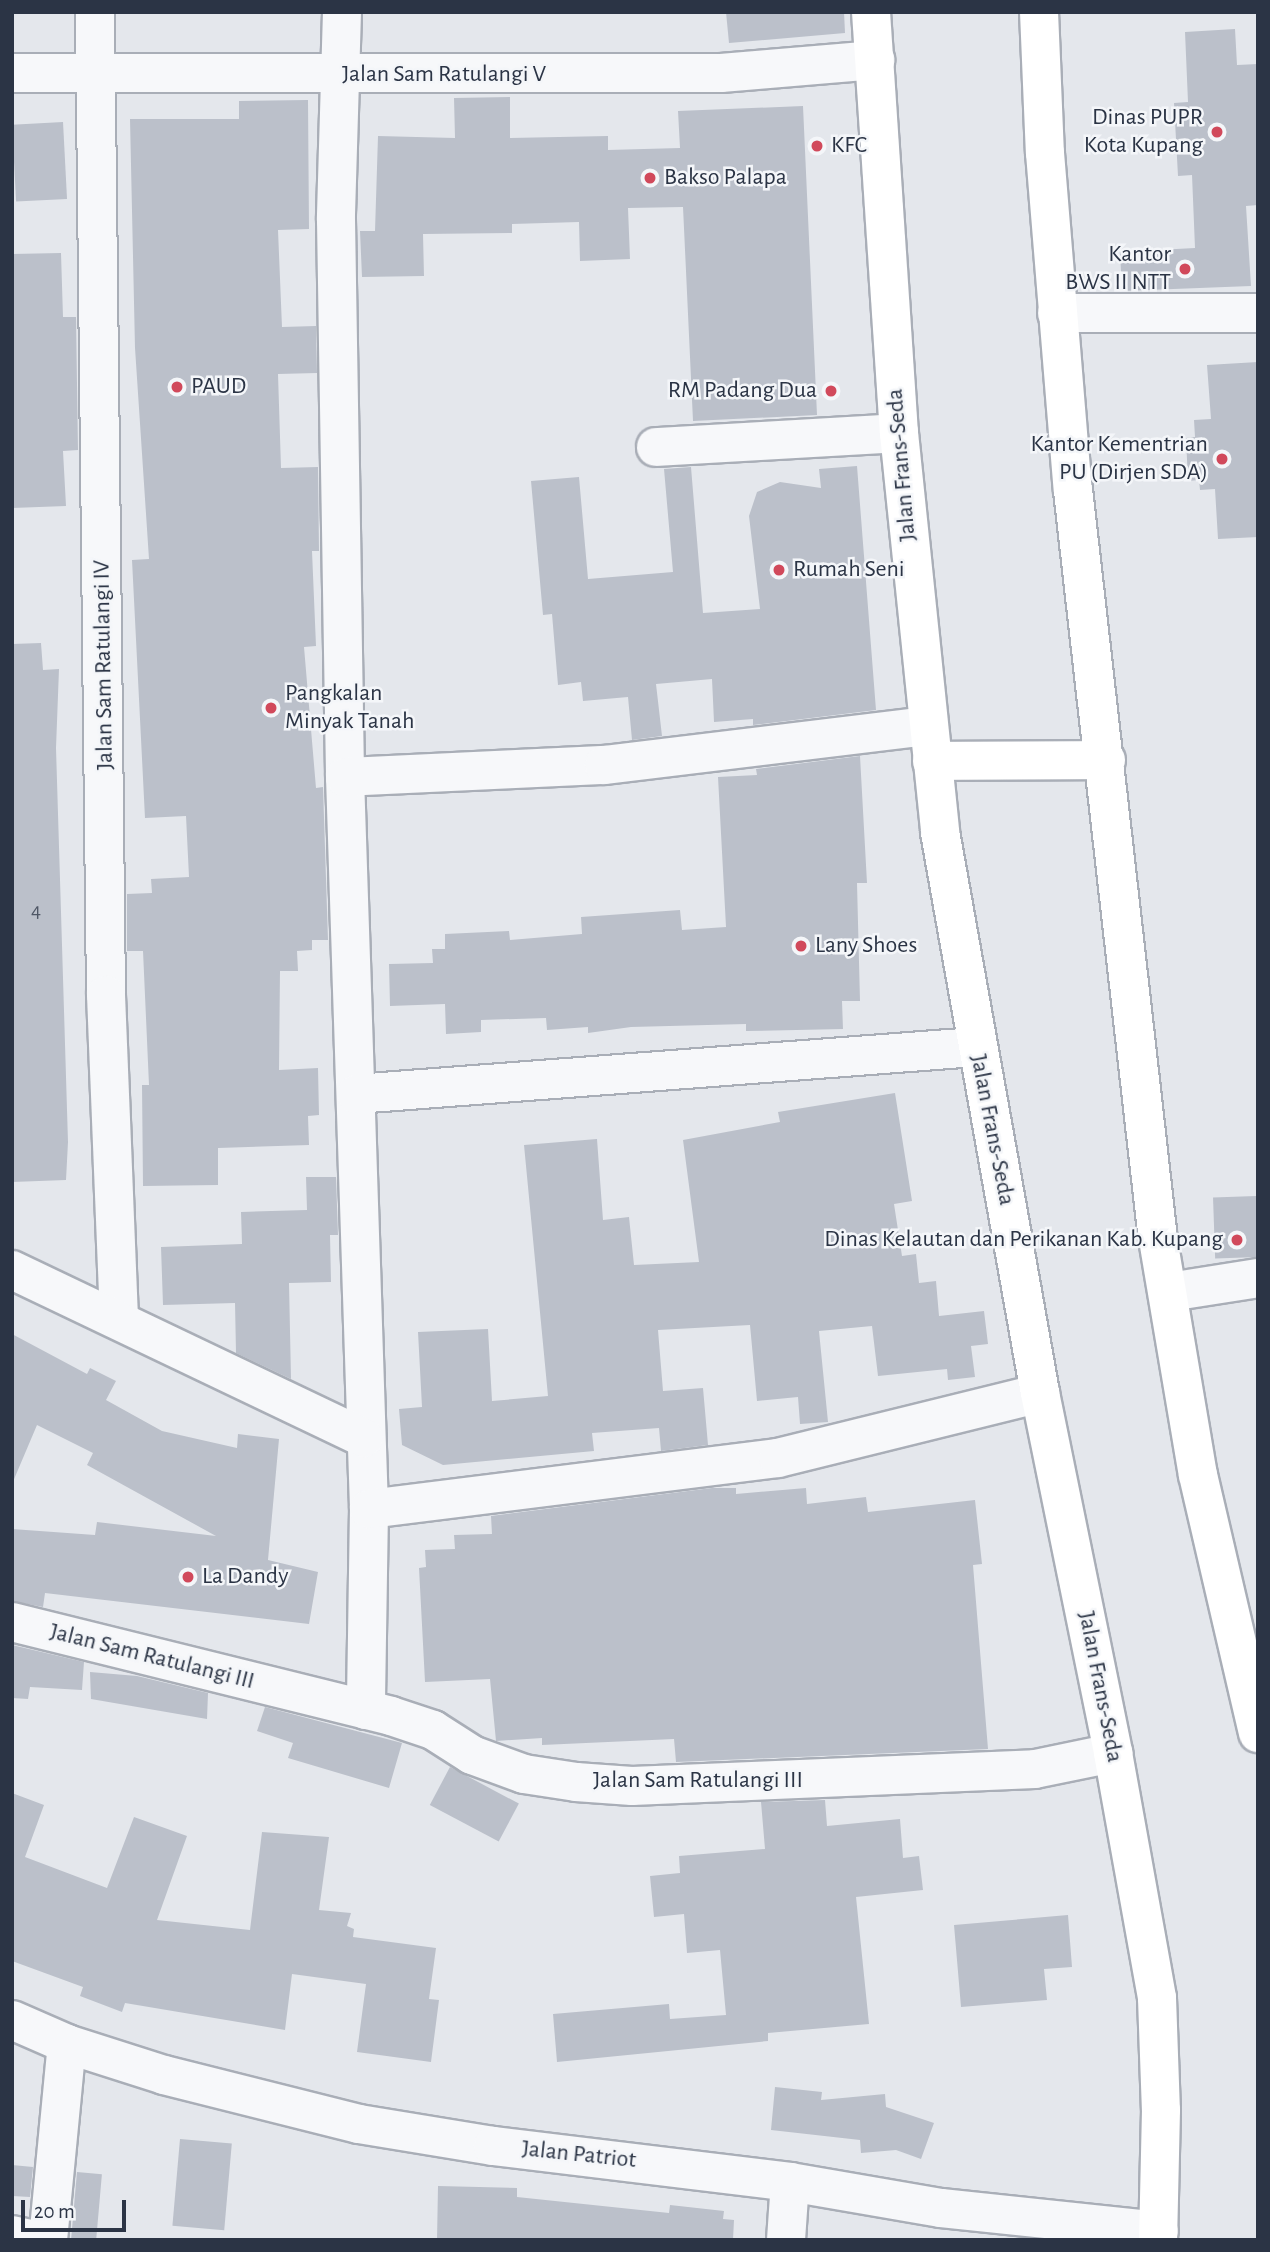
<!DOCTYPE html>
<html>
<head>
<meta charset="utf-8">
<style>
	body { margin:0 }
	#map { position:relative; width:1270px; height:2252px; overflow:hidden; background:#e4e7ec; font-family:"Alegreya Sans",sans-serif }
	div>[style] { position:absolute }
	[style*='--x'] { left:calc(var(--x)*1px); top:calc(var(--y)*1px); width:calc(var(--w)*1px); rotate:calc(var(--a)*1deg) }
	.building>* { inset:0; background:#bbc0ca; transform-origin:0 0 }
	.roads { filter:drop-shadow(2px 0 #a9aeb7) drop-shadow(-2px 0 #a9aeb7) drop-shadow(0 2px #a9aeb7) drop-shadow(0 -2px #a9aeb7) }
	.minor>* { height:38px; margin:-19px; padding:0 19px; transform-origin:19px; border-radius:19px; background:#f7f8fa }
	.major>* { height:38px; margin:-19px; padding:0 19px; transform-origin:19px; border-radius:19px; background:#fff }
	.dots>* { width:19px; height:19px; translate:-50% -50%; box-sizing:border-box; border:4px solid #f4f6f9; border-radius:50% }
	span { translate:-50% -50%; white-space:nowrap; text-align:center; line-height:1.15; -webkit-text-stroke:5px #f4f6f9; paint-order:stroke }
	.number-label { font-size:21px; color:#4f5766 }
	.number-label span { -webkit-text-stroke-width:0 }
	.street-label { font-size:24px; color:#2b3445 }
	.poi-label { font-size:24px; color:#2b3445 }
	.right { translate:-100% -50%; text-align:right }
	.left { translate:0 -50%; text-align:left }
	.frame { position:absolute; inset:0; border:14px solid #2b3445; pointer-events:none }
	.scale { position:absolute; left:21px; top:2200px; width:105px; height:32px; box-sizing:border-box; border:4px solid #2b3445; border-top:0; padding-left:9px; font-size:21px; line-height:24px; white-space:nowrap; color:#2b3445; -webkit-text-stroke:5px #f4f6f9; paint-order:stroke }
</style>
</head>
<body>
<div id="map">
	<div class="building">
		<i style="clip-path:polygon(726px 12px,844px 12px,845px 33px,729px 43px)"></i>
		<i style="clip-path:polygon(1235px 29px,1237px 65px,1258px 64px,1258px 205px,1246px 206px,1251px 286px,1122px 291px,1120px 252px,1195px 248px,1192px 175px,1178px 176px,1174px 103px,1188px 102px,1185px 32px)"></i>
		<i style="clip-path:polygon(510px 97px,510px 138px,608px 136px,608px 150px,680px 148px,678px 111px,803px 106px,817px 415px,693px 421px,683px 207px,628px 208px,630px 259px,580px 261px,579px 222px,512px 224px,512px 233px,423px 234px,424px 276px,362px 277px,360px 231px,375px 231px,378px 136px,455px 138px,454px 98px)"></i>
		<i style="clip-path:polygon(308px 100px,309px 229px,278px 230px,282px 327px,316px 326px,317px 373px,278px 374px,281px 468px,318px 467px,319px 551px,312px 551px,316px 646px,304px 647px,316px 788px,323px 787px,328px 940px,312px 940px,312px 950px,297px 951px,298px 971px,280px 971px,279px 1070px,318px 1068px,319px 1115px,308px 1116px,309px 1145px,218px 1148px,218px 1185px,143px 1186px,142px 1085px,149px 1085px,143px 951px,127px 951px,127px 894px,152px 893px,151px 879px,189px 877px,186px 816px,145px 818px,132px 560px,149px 559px,135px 348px,130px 119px,239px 119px,239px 101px)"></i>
		<i style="left:63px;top:122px;width:77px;height:51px;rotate:87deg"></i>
		<i style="clip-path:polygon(61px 253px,63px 317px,76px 317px,78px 450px,63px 451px,66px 506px,12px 508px,12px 254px)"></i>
		<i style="clip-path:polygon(1258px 362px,1258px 537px,1218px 539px,1215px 489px,1200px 490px,1199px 480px,1188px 481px,1186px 438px,1195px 437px,1194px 420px,1211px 419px,1207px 365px)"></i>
		<i style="clip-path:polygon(857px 466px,876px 710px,753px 725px,753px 719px,714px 722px,712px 679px,656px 684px,662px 736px,632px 740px,628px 697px,583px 701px,581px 682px,558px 685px,552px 614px,543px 615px,531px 481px,579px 477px,588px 579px,673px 572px,664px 469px,691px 467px,703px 613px,760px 609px,749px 516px,757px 492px,780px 482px,821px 488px,819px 469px)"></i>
		<i style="clip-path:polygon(41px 643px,43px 670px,59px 669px,56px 748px,68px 1142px,66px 1180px,12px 1182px,12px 644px)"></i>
		<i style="clip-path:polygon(860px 756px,867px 883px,857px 883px,860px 1001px,842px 1001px,843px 1029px,746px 1031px,746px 1024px,631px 1027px,588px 1033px,588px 1027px,547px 1030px,546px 1018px,481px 1020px,481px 1032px,446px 1034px,445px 1004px,390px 1006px,389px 964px,433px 963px,432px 949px,445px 949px,445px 934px,509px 931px,510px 940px,582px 934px,581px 917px,680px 910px,682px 930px,726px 927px,718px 777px,757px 775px,756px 769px)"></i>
		<i style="clip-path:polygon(895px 1093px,912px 1201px,894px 1204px,902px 1256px,916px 1254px,919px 1283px,936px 1281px,939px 1316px,984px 1311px,988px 1344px,971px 1346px,975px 1377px,948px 1380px,947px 1369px,878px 1376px,872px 1326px,819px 1331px,828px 1422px,800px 1424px,798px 1397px,757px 1401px,750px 1325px,658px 1330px,663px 1391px,703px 1388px,708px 1445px,661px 1451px,659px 1428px,592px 1433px,594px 1451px,443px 1465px,402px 1445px,399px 1409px,422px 1407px,418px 1332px,488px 1329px,492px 1401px,548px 1396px,524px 1145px,597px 1139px,603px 1220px,629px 1217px,634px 1265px,699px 1262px,683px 1140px,780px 1122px,778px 1112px)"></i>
		<i style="clip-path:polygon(306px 1177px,336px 1177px,338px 1235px,330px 1235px,331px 1282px,289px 1283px,291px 1379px,236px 1353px,235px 1303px,163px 1305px,161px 1247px,242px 1244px,241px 1212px,307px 1210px)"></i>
		<i style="left:1256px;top:1196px;width:61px;height:43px;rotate:88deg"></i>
		<i style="clip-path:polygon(12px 1334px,87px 1374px,90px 1368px,116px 1381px,106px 1400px,162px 1431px,237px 1448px,238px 1434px,279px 1439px,268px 1560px,318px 1572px,309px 1624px,45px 1593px,43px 1607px,12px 1601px,12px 1529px,95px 1535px,97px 1522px,216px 1536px,87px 1465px,93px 1453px,37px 1425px,12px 1484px)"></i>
		<i style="clip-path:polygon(712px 1488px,736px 1488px,736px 1494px,806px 1488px,807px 1504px,866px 1497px,868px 1512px,975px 1500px,982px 1564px,973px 1565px,988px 1749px,676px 1762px,674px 1739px,542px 1745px,542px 1738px,496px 1741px,490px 1679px,425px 1682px,419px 1568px,426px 1567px,425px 1550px,455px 1549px,454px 1535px,492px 1534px,491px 1516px)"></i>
		<i style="clip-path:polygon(12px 1645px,84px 1662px,82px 1690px,30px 1687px,28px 1699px,12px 1698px)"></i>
		<i style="clip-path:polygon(90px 1672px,137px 1676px,208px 1693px,207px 1719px,91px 1699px)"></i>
		<i style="clip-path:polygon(265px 1707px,402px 1743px,389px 1788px,288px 1758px,293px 1743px,257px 1731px)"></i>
		<i style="left:450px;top:1767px;width:78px;height:43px;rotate:28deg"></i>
		<i style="clip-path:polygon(12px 1793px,44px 1805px,25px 1857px,107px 1888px,134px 1817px,187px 1836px,157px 1920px,250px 1930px,262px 1832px,329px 1837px,319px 1910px,351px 1913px,347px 1926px,354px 1929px,353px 1937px,436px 1948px,429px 1999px,439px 2000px,431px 2062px,357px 2052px,366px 1984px,292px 1974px,285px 2030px,125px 2003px,122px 2012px,80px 1996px,83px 1987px,12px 1961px)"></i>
		<i style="clip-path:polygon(825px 1800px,827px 1826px,900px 1819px,903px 1858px,919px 1856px,923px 1890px,856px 1897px,869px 2024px,768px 2033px,768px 2041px,557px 2062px,553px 2014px,669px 2004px,670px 2019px,726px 2015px,720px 1950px,687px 1953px,684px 1914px,654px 1917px,650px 1876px,680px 1873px,679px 1856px,765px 1849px,761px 1802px)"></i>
		<i style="clip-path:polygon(1068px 1915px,1072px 1967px,1044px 1969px,1047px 2000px,961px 2007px,954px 1925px)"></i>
		<i style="clip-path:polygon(775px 2087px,822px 2092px,821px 2100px,885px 2094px,886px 2107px,934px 2123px,921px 2159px,896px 2150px,861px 2153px,860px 2140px,771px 2130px)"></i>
		<i style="left:180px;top:2139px;width:52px;height:87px;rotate:5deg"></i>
		<i style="clip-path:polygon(12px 2165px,33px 2167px,30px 2197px,12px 2196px)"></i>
		<i style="left:77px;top:2172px;width:25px;height:68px;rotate:5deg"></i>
		<i style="clip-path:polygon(438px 2186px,517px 2188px,517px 2197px,669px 2213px,670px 2205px,724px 2211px,723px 2219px,734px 2220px,733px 2240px,437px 2240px)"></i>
	</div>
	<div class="roads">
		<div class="minor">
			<i style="--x:95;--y:12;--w:983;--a:89.36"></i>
			<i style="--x:106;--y:995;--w:323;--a:87.7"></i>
			<i style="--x:342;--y:12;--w:208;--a:91.7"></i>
			<i style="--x:336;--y:220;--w:557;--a:89.07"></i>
			<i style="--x:345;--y:777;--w:732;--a:88.12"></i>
			<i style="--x:369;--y:1509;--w:201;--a:90.9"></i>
			<i style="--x:12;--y:73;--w:709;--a:0"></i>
			<i style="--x:721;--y:73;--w:155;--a:-4.8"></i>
			<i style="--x:1057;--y:313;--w:201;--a:0"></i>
			<i style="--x:656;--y:447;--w:243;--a:-3.3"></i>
			<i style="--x:345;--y:777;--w:259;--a:-2.7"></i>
			<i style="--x:604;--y:765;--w:326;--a:-6.9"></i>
			<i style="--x:356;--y:1094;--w:622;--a:-4.34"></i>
			<i style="--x:12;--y:1270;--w:390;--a:25.5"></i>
			<i style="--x:1169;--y:1292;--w:90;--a:-8.9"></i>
			<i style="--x:369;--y:1509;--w:412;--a:-7.1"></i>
			<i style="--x:778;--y:1458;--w:270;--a:-13.9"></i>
			<i style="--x:12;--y:1622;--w:390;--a:13.9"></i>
			<i style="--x:391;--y:1716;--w:44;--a:18.4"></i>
			<i style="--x:433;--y:1730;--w:46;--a:32.7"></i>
			<i style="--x:472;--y:1755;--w:55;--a:20.1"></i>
			<i style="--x:524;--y:1774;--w:53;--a:8.7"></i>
			<i style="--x:576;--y:1782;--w:56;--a:4.1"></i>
			<i style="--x:632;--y:1786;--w:403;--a:-2.4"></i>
			<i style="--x:1035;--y:1769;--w:80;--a:-11.6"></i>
			<i style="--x:12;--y:2020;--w:60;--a:23.6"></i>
			<i style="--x:67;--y:2044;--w:102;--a:17.7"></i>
			<i style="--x:164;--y:2075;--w:201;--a:14.1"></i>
			<i style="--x:359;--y:2124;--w:136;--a:9.3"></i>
			<i style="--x:493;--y:2146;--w:299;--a:6.9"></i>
			<i style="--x:790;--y:2182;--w:153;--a:9.8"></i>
			<i style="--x:941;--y:2208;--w:219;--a:6"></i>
			<i style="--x:12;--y:2235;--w:24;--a:12"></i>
			<i style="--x:48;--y:2240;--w:197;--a:-84.5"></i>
			<i style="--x:786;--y:2240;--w:58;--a:-86.1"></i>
		</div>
		<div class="major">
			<i style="--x:871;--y:12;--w:422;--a:86.2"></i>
			<i style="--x:899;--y:433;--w:401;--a:84.1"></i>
			<i style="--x:940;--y:832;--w:570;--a:79.89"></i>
			<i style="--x:1040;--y:1393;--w:367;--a:78.5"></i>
			<i style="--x:1113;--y:1753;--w:249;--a:79.8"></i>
			<i style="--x:1157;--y:1998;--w:112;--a:88"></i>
			<i style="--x:1161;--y:2110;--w:130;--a:91.3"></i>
			<i style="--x:1039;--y:12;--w:141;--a:87.6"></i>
			<i style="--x:1045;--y:153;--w:338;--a:85.3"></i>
			<i style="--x:1073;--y:490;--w:754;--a:83.53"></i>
			<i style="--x:1158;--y:1239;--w:239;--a:80.4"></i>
			<i style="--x:1198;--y:1475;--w:265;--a:76.9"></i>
			<i style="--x:932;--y:761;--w:174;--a:-0.3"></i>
		</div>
	</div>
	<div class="dots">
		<i style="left:1217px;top:132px;background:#d1495b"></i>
		<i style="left:817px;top:146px;background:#d1495b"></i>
		<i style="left:650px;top:178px;background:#d1495b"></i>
		<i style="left:1185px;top:269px;background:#d1495b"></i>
		<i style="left:177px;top:387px;background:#d1495b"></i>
		<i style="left:831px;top:391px;background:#d1495b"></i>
		<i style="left:1222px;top:459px;background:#d1495b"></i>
		<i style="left:779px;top:570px;background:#d1495b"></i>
		<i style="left:271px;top:708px;background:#d1495b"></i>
		<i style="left:801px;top:946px;background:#d1495b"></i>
		<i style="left:1237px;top:1240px;background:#d1495b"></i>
		<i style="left:188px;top:1577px;background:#d1495b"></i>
	</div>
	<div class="number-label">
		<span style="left:36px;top:911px">4</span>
	</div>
	<div class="street-label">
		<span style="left:444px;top:75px">Jalan Sam Ratulangi V</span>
		<span style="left:902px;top:465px;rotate:-95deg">Jalan Frans-Seda</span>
		<span style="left:104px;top:665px;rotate:-91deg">Jalan Sam Ratulangi IV</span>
		<span style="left:992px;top:1130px;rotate:79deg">Jalan Frans-Seda</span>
		<span style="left:152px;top:1657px;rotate:14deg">Jalan Sam Ratulangi III</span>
		<span style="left:1100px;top:1687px;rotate:79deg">Jalan Frans-Seda</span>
		<span style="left:698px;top:1781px">Jalan Sam Ratulangi III</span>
		<span style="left:579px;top:2155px;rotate:6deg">Jalan Patriot</span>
	</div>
	<div class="poi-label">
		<span class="right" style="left:1203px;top:132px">Dinas PUPR<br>Kota Kupang</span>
		<span class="left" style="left:831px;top:146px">KFC</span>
		<span class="left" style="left:664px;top:178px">Bakso Palapa</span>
		<span class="right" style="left:1171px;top:269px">Kantor<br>BWS II NTT</span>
		<span class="left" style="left:191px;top:387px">PAUD</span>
		<span class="right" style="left:817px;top:391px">RM Padang Dua</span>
		<span class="right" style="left:1208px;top:459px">Kantor Kementrian<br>PU (Dirjen SDA)</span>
		<span class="left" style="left:793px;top:570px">Rumah Seni</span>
		<span class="left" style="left:285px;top:708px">Pangkalan<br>Minyak Tanah</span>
		<span class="left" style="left:815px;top:946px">Lany Shoes</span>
		<span class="right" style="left:1223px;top:1240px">Dinas Kelautan dan Perikanan Kab. Kupang</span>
		<span class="left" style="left:202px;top:1577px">La Dandy</span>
	</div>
	<div class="frame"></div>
	<div class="scale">20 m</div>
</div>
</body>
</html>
